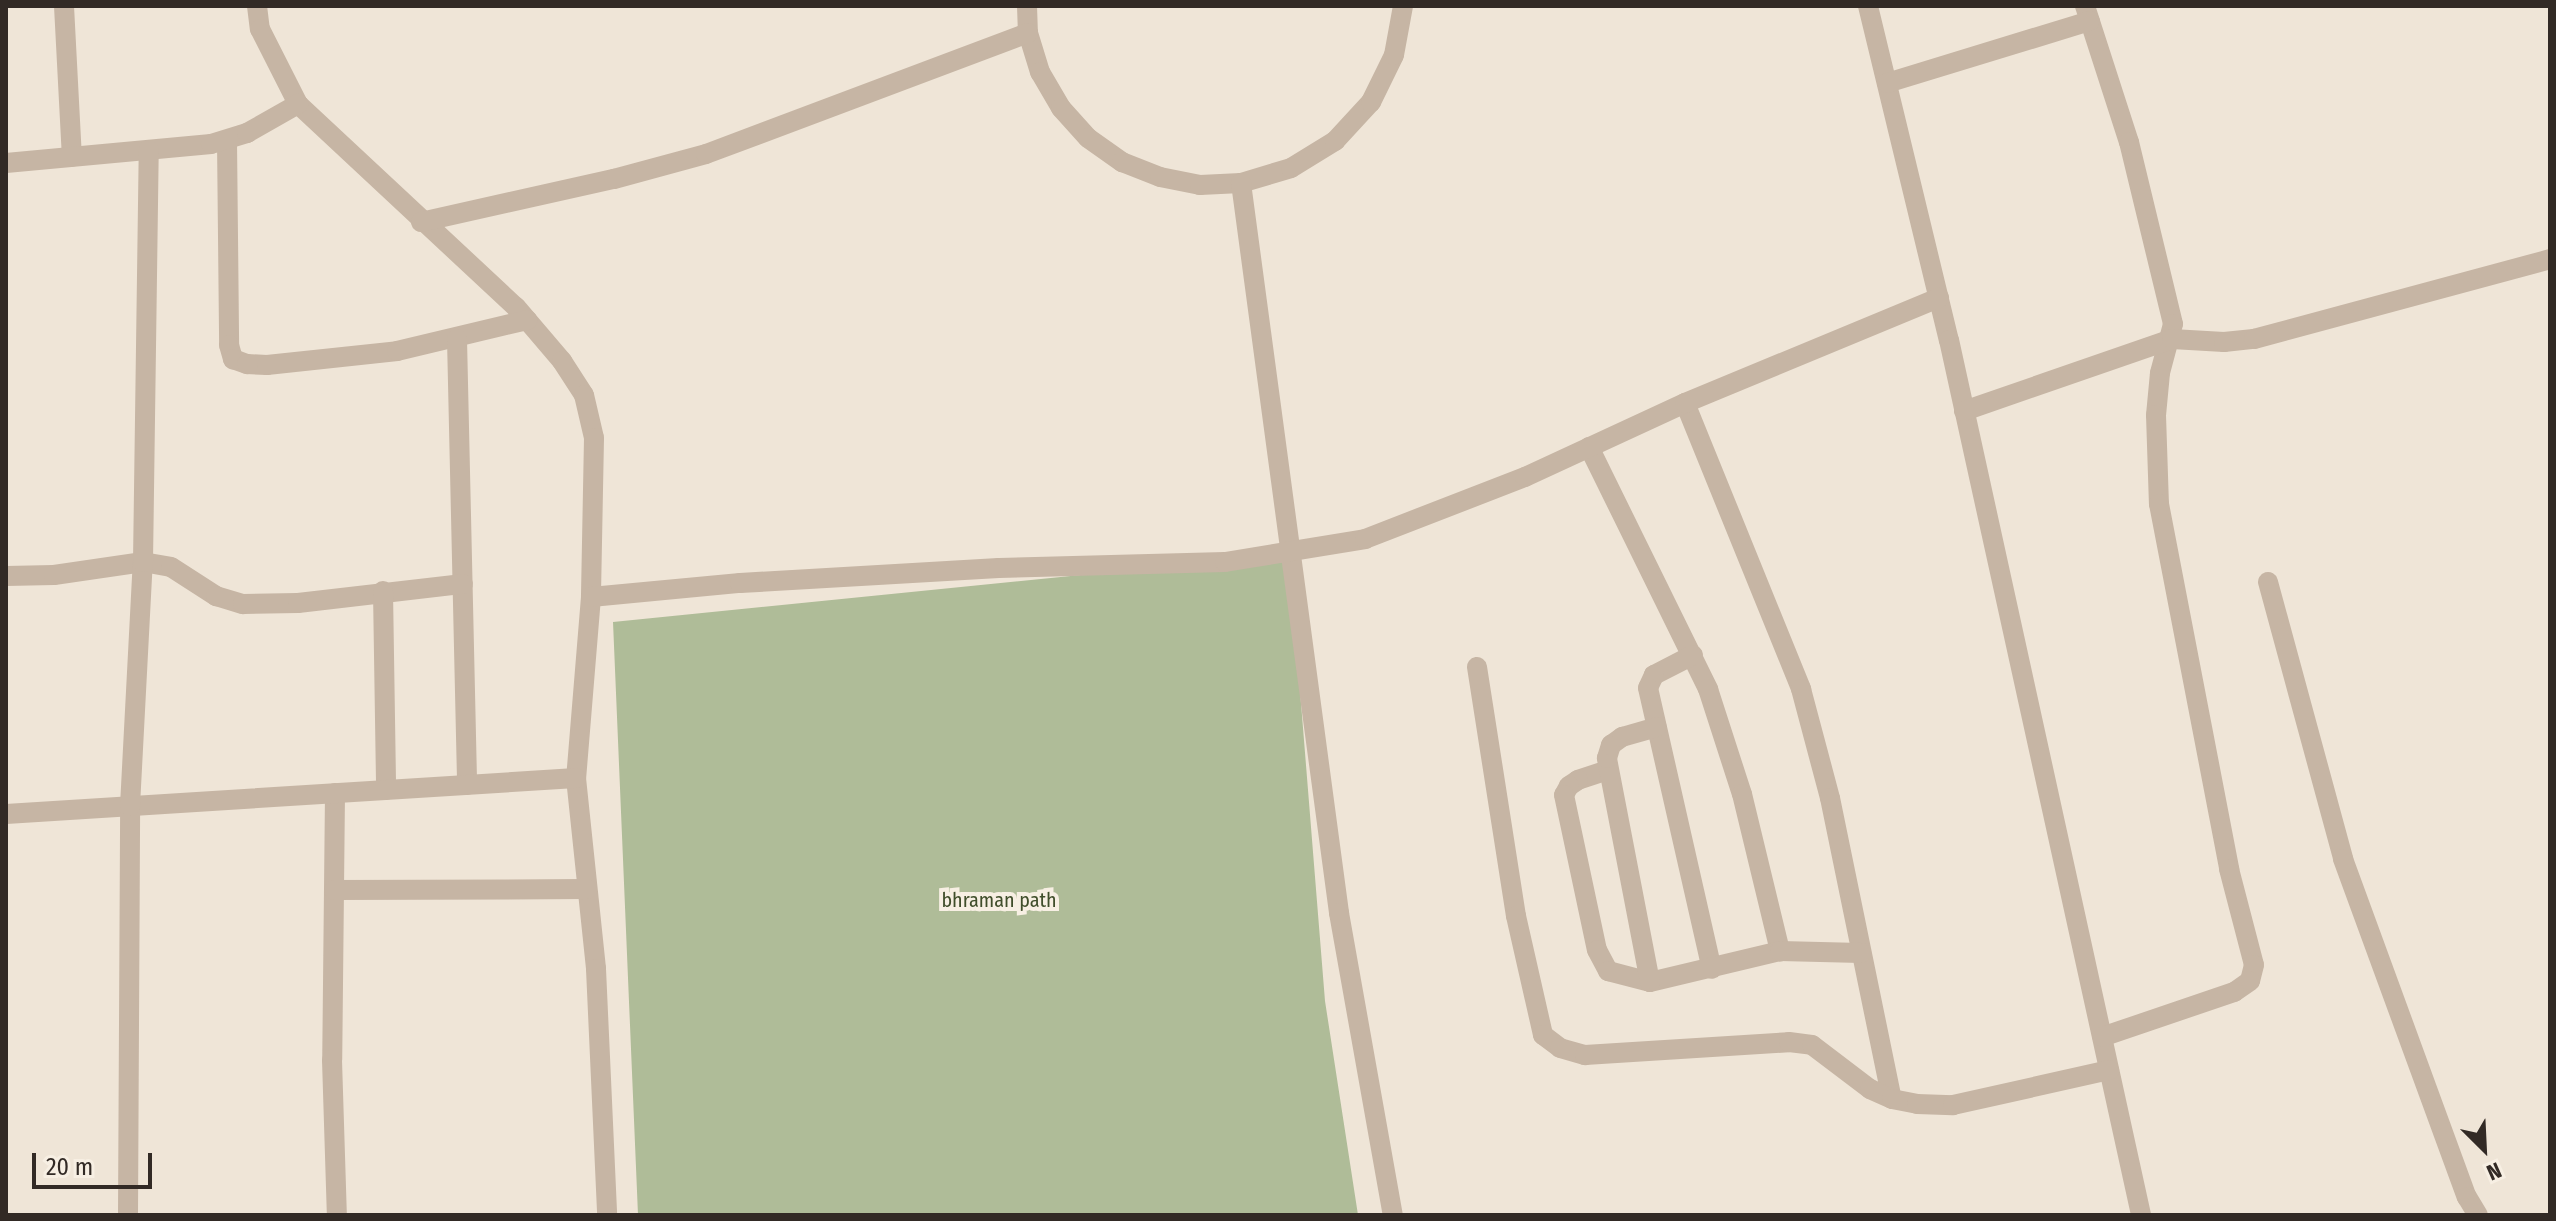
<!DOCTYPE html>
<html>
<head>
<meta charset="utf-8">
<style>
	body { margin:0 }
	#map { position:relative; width:2556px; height:1221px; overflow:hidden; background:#efe5d7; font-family:"Fira Sans Condensed",sans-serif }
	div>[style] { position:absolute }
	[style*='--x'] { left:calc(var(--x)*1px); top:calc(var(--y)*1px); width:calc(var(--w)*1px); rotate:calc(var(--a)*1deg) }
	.green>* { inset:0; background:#afbc98 }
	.minor>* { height:20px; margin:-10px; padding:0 10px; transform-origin:10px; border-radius:10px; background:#c6b5a4 }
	span { translate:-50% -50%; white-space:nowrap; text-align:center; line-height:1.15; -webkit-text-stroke:8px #f7efe3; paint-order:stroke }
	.park-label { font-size:20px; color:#404e2b }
	.frame { position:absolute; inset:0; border:8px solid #322a25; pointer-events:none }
	.north { position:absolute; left:2444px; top:1109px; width:80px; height:80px; -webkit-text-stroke:6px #f7efe3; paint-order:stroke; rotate:156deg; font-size:22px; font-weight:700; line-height:32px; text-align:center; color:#322a25 }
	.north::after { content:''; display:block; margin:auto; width:28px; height:36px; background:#322a25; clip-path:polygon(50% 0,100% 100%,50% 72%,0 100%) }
	.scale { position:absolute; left:32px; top:1153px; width:120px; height:36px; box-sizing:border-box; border:4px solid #322a25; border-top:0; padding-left:10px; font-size:24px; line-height:28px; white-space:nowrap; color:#322a25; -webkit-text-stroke:6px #f7efe3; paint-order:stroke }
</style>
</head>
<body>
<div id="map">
	<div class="green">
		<i style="clip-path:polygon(1289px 554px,1325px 1001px,1358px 1215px,638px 1215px,613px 622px)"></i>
	</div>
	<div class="minor">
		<i style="--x:64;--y:6;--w:151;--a:87"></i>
		<i style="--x:257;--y:6;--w:23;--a:83"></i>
		<i style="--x:260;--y:29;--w:84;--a:63.1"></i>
		<i style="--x:298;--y:104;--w:298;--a:43"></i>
		<i style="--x:516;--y:307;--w:71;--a:49.6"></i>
		<i style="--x:562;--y:361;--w:40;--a:57.1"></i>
		<i style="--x:584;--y:395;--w:44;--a:76.9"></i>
		<i style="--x:594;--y:438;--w:159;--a:91.1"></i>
		<i style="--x:591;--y:597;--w:182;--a:94.7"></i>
		<i style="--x:576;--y:778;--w:192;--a:84"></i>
		<i style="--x:596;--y:969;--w:246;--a:87.4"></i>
		<i style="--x:1027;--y:6;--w:27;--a:88"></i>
		<i style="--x:1028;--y:33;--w:41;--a:72.9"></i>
		<i style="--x:1040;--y:72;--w:42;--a:59.7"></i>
		<i style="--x:1061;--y:108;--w:40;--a:48"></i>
		<i style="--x:1088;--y:138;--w:42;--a:35.2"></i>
		<i style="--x:1122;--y:162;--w:41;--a:21.5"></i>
		<i style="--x:1160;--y:177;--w:41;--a:11.3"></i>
		<i style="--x:1200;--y:185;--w:41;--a:-2.8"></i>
		<i style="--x:1241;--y:183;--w:52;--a:-16.7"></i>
		<i style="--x:1291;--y:168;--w:52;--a:-31.5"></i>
		<i style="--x:1335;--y:141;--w:53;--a:-47.3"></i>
		<i style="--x:1371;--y:102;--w:52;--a:-63.9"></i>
		<i style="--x:1394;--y:55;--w:50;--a:-79.6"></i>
		<i style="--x:1868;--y:6;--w:344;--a:76.4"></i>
		<i style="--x:1949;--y:340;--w:896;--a:77.62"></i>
		<i style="--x:2085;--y:6;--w:143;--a:72.1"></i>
		<i style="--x:2129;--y:142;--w:187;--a:76.4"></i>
		<i style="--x:2173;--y:324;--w:51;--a:104.9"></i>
		<i style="--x:2160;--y:373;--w:42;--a:95.4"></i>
		<i style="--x:2156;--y:415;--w:89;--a:88.1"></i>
		<i style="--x:2159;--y:504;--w:372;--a:79.1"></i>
		<i style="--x:2229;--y:869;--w:99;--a:75.4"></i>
		<i style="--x:2254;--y:965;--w:16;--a:104"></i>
		<i style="--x:2250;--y:981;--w:19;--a:145"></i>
		<i style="--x:2234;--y:992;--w:139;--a:161.2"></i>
		<i style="--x:1887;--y:83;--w:212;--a:-17"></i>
		<i style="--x:227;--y:141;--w:204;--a:89.4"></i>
		<i style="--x:229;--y:345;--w:15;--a:74"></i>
		<i style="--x:233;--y:359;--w:15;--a:20"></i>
		<i style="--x:247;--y:364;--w:20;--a:3"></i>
		<i style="--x:267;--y:365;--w:131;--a:-6.1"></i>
		<i style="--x:397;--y:351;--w:134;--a:-13.4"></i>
		<i style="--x:6;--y:163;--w:206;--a:-5.3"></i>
		<i style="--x:211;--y:144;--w:38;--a:-17"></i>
		<i style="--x:247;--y:133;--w:59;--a:-29.6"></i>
		<i style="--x:1241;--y:183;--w:737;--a:82.35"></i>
		<i style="--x:1339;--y:913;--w:307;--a:79.9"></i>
		<i style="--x:421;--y:222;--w:198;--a:-12.6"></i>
		<i style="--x:614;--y:179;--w:95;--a:-15.2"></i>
		<i style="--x:706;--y:154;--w:344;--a:-20.6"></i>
		<i style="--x:457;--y:339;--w:446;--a:88.7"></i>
		<i style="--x:1685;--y:403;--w:309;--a:67.9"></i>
		<i style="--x:1801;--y:689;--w:113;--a:75.1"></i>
		<i style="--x:1830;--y:798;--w:307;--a:78.4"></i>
		<i style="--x:1964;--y:411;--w:220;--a:-19.1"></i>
		<i style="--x:2172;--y:339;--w:52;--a:3.3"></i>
		<i style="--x:2224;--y:342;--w:30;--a:-6"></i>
		<i style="--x:2254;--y:339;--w:307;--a:-15.1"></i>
		<i style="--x:1589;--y:447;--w:270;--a:63.8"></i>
		<i style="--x:1708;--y:689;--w:110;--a:72.1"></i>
		<i style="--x:1742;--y:794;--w:162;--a:76.4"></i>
		<i style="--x:6;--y:576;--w:48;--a:-1.2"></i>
		<i style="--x:54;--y:575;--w:90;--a:-8.3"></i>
		<i style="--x:143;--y:562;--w:28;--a:10"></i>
		<i style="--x:171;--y:567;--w:54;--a:32.8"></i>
		<i style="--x:216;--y:596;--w:28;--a:17"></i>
		<i style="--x:243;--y:604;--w:55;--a:-1"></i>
		<i style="--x:298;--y:603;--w:166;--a:-6.6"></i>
		<i style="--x:2268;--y:582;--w:287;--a:74.8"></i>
		<i style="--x:2343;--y:859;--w:360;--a:69.9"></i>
		<i style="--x:2467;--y:1197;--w:21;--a:59"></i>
		<i style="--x:383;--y:591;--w:199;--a:89.1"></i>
		<i style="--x:591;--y:597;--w:150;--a:-5.4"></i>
		<i style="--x:740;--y:583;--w:259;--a:-3.3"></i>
		<i style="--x:999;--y:568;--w:226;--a:-1.5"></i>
		<i style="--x:1225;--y:562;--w:142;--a:-9.3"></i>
		<i style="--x:1365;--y:539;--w:172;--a:-21.2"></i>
		<i style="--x:1525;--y:477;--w:176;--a:-24.8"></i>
		<i style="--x:1685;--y:403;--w:275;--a:-22.5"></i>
		<i style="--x:1693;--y:655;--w:44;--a:152.9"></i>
		<i style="--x:1654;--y:675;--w:14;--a:115"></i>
		<i style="--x:1648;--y:688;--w:288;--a:77.2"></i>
		<i style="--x:1477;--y:667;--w:252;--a:81.1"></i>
		<i style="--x:1516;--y:916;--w:122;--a:77.2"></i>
		<i style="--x:1543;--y:1035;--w:21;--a:37"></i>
		<i style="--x:1560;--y:1048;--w:26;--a:16"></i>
		<i style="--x:1585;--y:1055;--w:204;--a:-3.6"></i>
		<i style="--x:1789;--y:1042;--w:23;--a:7"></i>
		<i style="--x:1812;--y:1045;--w:73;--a:37.2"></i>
		<i style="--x:1870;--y:1089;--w:24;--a:24"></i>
		<i style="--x:1892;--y:1099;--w:25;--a:11"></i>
		<i style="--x:1917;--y:1104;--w:36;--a:2"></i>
		<i style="--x:1953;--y:1105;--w:160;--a:-12.6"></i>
		<i style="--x:1608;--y:770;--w:32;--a:162"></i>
		<i style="--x:1578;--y:780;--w:11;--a:146"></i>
		<i style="--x:1569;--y:786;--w:10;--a:119"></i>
		<i style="--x:1564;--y:795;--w:158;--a:78"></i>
		<i style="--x:1597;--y:950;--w:24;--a:62"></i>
		<i style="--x:1608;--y:971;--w:43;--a:14.7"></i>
		<i style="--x:1650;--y:982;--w:134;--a:-13.4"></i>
		<i style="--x:1780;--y:951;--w:81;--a:1.4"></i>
		<i style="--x:335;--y:793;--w:267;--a:90.6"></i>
		<i style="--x:332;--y:1060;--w:155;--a:88.2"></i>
		<i style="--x:6;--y:814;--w:571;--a:-3.61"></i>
		<i style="--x:334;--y:890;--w:253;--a:-0.2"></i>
		<i style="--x:1650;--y:982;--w:228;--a:-100.9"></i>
		<i style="--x:1607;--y:758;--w:14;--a:-73"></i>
		<i style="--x:1611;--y:745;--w:14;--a:-36"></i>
		<i style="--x:1622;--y:737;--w:36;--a:-16"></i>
		<i style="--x:128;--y:1215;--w:409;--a:-89.7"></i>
		<i style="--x:130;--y:806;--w:244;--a:-87"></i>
		<i style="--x:143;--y:562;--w:412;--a:-89.2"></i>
	</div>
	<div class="park-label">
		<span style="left:999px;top:900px">bhraman path</span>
	</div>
	<div class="frame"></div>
	<div class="north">N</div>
	<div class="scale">20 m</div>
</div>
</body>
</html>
